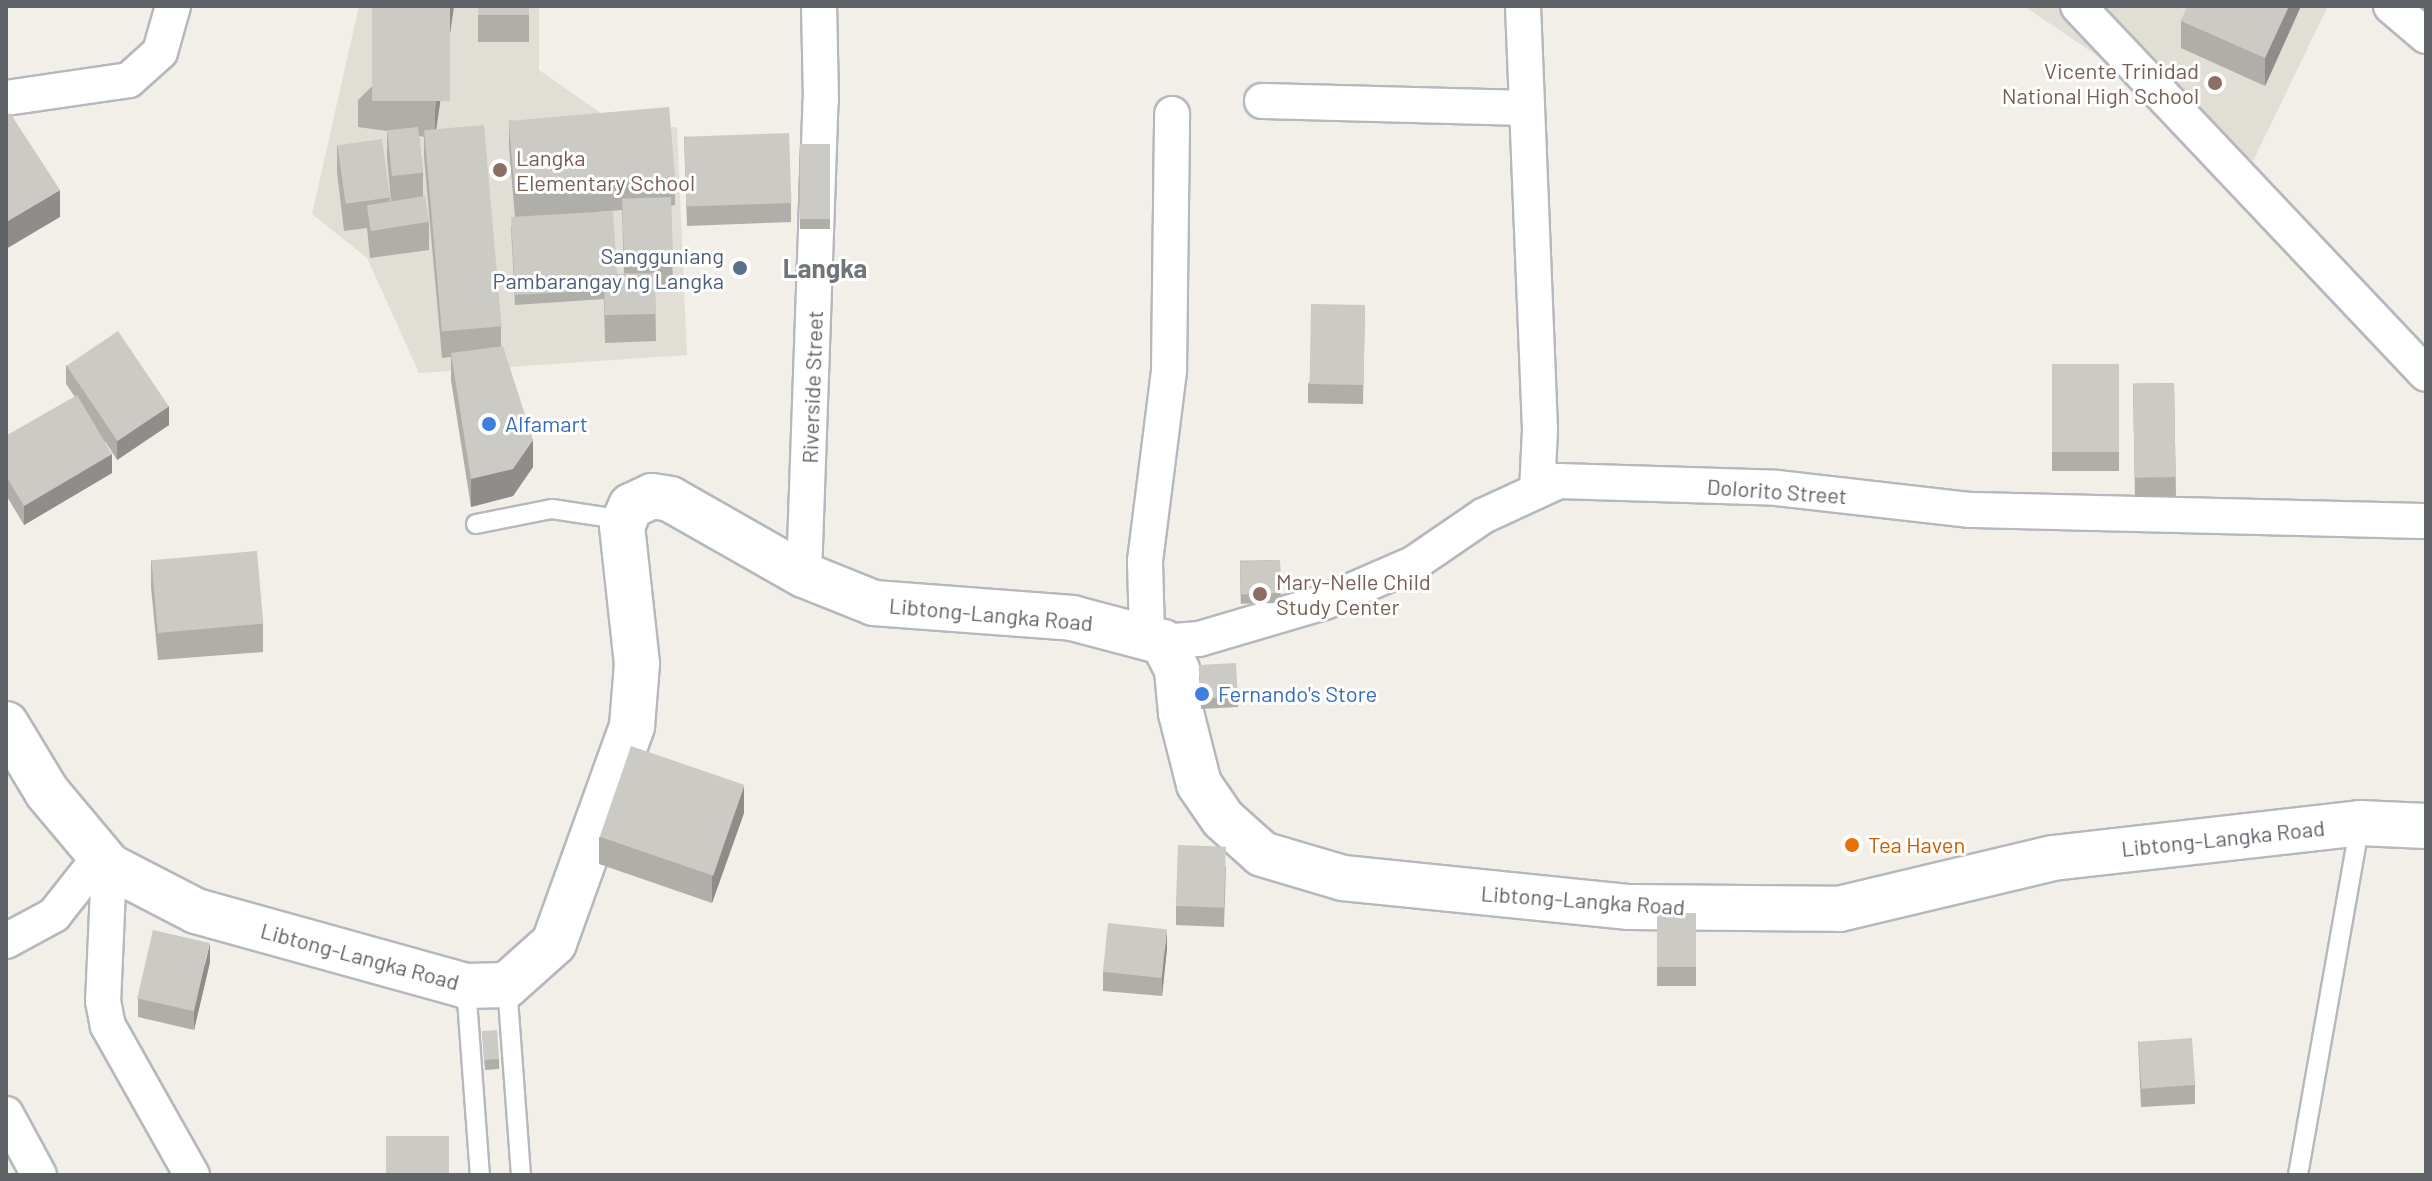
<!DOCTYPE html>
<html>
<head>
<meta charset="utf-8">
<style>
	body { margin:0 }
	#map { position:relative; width:2432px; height:1181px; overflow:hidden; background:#f1efe8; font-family:Barlow,sans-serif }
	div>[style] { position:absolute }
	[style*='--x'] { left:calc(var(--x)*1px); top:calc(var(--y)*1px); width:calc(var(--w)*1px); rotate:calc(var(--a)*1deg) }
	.education>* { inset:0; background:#e1ded6 }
	.roads { filter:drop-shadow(2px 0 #b5b8bc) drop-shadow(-2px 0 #b5b8bc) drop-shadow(0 2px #b5b8bc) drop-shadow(0 -2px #b5b8bc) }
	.lane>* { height:18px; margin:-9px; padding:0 9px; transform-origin:9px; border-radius:9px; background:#fff }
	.street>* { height:34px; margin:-17px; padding:0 17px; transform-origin:17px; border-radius:17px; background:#fff }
	.secondary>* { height:44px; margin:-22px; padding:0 22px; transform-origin:22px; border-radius:22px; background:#fff }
	.wall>* { inset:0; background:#afaea9; transform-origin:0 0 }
	.shaded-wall>* { inset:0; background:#8f8d8a }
	.building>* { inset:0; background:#cccac5; transform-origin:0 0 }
	.dots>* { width:22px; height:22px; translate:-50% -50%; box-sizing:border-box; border:4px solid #fff; border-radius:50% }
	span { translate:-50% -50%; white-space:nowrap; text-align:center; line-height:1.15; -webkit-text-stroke:6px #fff; paint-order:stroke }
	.education-label { font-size:22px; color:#785e54 }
	.right { translate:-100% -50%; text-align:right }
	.left { translate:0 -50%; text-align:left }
	.service-label { font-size:22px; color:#4e5e75 }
	.street-label { font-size:22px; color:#5f6368 }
	.shop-label { font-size:22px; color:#366cbe }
	.food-label { font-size:22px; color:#c56008 }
	.quarter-label { font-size:26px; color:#70757a; font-weight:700 }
	.frame { position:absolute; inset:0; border:8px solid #5f6368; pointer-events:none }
</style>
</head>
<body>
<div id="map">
	<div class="education">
		<i style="clip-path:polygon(359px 6px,539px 6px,539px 70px,618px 125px,677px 127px,687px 355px,419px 373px,367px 258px,312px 214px)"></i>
		<i style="clip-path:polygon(2024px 6px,2328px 6px,2253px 161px)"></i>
	</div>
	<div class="roads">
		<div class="lane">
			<i style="--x:476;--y:524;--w:77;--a:-11.2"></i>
			<i style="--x:552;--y:509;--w:74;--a:8.6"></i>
			<i style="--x:507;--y:985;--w:191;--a:85.8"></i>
			<i style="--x:466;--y:986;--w:190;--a:85.8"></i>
			<i style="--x:2298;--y:1175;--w:357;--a:-80"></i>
		</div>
		<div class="street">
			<i style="--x:1523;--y:6;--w:424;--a:87.7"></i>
			<i style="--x:1540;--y:430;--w:61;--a:92.8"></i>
			<i style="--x:2078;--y:6;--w:506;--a:46.6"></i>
			<i style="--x:2391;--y:6;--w:46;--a:40.6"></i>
			<i style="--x:6;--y:98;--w:124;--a:-8.3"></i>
			<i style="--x:129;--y:80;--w:42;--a:-42.1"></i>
			<i style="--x:160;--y:52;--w:48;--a:-74.2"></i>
			<i style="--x:1262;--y:101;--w:265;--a:1.5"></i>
			<i style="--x:804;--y:575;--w:475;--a:-88"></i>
			<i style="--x:821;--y:100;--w:94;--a:-91.2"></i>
			<i style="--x:1147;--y:634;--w:73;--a:-91.6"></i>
			<i style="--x:1145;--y:561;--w:193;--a:-82.8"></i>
			<i style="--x:1169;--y:370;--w:256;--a:-89.3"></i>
			<i style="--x:1163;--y:642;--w:36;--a:-5"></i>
			<i style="--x:1199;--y:639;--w:131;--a:-16.4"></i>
			<i style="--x:1325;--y:602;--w:96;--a:-23.4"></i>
			<i style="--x:1413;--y:564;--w:85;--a:-34.4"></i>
			<i style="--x:1483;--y:516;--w:84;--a:-24.7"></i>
			<i style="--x:1559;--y:481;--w:218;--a:1.8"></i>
			<i style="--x:1777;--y:488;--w:195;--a:6.5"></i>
			<i style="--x:1971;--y:510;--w:455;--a:1.4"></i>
			<i style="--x:109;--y:866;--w:135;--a:92.5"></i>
			<i style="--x:103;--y:1001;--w:25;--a:79"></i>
			<i style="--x:108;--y:1026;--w:171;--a:60.6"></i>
			<i style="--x:6;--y:941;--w:55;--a:-28.4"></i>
			<i style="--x:54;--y:915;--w:73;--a:-51.7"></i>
			<i style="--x:6;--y:1114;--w:69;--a:61.6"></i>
		</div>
		<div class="secondary">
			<i style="--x:6;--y:724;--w:79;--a:58.9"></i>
			<i style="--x:47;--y:792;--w:97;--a:50"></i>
			<i style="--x:109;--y:866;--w:98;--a:27.3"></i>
			<i style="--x:196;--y:911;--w:280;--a:15.5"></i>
			<i style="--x:466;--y:986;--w:41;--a:-1.4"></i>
			<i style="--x:507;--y:985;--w:63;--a:-41.8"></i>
			<i style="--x:554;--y:943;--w:231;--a:-70.2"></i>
			<i style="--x:632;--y:726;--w:62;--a:-85.4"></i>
			<i style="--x:637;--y:664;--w:139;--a:-96.2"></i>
			<i style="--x:622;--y:526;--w:22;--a:-66"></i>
			<i style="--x:631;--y:506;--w:23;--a:-25"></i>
			<i style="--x:652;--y:496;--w:18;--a:9"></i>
			<i style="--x:670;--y:499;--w:154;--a:29.6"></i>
			<i style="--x:804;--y:575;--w:75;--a:21.8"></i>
			<i style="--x:874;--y:603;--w:199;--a:4.3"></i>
			<i style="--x:1072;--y:618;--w:94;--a:14.8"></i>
			<i style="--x:1163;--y:642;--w:31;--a:63"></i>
			<i style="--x:1177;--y:670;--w:43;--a:84.7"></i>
			<i style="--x:1181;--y:713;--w:73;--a:75.8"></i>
			<i style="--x:1199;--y:784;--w:42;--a:55.6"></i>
			<i style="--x:1223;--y:819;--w:52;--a:41.9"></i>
			<i style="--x:1262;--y:854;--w:84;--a:16.5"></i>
			<i style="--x:1343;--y:878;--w:288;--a:5.8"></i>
			<i style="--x:1630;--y:907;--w:209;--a:0.5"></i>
			<i style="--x:1839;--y:909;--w:220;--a:-13.4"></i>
			<i style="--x:2053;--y:858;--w:309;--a:-6.5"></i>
			<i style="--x:2360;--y:823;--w:66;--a:2.6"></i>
		</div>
	</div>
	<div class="wall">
		<i style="clip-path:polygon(454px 6px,436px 129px,501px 326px,501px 346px,533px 467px,513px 496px,471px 507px,451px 380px,451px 357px,442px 358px,424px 157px,424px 137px,419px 136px,423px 173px,423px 196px,429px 222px,429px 250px,370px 258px,367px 228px,344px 231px,337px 172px,337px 145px,390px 197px,390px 201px,391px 201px,387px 158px,387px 131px,358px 127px,358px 100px)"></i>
		<i style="left:478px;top:6px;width:51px;height:36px"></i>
		<i style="clip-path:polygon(2188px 6px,2301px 6px,2265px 86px,2181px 48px,2181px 21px)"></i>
		<i style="clip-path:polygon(evenodd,509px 120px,675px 178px,675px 205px,671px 206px,673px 288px,655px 289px,656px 341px,605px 343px,604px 299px,515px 305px,511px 227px,515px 217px,509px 148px,509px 120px,622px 210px,624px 274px,617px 274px,597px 212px,622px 210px)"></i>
		<i style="clip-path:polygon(684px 136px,791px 203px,791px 222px,687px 226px)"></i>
		<i style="left:800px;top:144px;width:30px;height:85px"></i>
		<i style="clip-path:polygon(1365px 305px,1363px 404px,1308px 403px,1308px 384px)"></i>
		<i style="left:2052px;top:364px;width:67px;height:107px"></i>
		<i style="clip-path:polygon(66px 365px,169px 425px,117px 460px,105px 441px,112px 473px,24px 525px,6px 495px,6px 436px,75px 397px,66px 384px)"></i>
		<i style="left:2174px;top:383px;width:113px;height:41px;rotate:89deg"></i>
		<i style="clip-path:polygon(151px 560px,263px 624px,263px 652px,158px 660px,151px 587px)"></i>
		<i style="left:1280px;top:560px;width:43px;height:40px;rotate:89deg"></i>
		<i style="clip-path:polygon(1199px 675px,1238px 697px,1238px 707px,1201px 709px)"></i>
		<i style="clip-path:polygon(744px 813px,712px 903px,599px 864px,599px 837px)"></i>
		<i style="clip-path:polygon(1226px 866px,1224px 927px,1176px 925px,1176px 906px)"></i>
		<i style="left:1657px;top:913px;width:39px;height:73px"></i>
		<i style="clip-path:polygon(1167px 948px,1162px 996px,1103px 991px,1103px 972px)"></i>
		<i style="clip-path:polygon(210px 962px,194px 1030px,138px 1017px,138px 998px)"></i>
		<i style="clip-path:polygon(482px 1031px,499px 1059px,499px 1069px,485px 1070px)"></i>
		<i style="clip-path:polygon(2138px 1041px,2195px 1085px,2195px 1104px,2141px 1107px)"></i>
	</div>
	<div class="shaded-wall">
		<i style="clip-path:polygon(450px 6px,454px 6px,435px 138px,435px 111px)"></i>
		<i style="clip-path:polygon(2289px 6px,2301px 6px,2265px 86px,2265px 58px)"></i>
		<i style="clip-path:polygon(60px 190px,60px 217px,6px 249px,6px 222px)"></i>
		<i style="clip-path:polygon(169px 406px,169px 425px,117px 460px,117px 441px)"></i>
		<i style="clip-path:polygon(533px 440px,533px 467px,513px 496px,471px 507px,471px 479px)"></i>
		<i style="clip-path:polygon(112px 454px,112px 473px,24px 525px,24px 506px)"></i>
		<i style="clip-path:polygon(744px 786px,744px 813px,712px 903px,712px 876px)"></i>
		<i style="clip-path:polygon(1167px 929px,1167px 948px,1162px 996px,1162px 977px)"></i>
		<i style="clip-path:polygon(210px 943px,210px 962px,194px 1030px,194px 1011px)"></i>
	</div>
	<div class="building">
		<i style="left:372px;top:6px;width:78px;height:95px"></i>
		<i style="left:478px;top:6px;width:51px;height:9px"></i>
		<i style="clip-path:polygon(2188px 6px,2289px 6px,2265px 58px,2181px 21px)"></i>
		<i style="left:669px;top:107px;width:71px;height:161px;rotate:85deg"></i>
		<i style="clip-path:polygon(10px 113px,60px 190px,6px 222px,6px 115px)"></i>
		<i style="left:484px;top:125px;width:202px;height:60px;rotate:85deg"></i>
		<i style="left:418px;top:127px;width:46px;height:31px;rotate:84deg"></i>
		<i style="left:789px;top:133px;width:70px;height:105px;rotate:88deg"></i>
		<i style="left:382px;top:139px;width:59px;height:45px;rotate:82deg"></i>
		<i style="left:800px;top:144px;width:30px;height:75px"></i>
		<i style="left:425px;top:196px;width:26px;height:59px;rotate:81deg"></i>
		<i style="left:671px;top:197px;width:64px;height:49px;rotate:88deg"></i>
		<i style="clip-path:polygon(613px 211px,617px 274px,604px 275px,604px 290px,515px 295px,511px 217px)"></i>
		<i style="left:655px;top:273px;width:41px;height:51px;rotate:89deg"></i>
		<i style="left:1311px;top:304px;width:54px;height:80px;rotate:1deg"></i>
		<i style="left:118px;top:331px;width:91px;height:62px;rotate:56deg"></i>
		<i style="clip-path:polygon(503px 346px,533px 440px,513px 469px,471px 479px,451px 353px)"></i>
		<i style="left:2052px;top:364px;width:67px;height:88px"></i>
		<i style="left:2174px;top:383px;width:94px;height:41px;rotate:89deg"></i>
		<i style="clip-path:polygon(77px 395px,112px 454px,24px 506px,6px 476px,6px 436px)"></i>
		<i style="left:257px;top:551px;width:73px;height:106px;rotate:85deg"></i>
		<i style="left:1280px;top:560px;width:33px;height:40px;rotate:88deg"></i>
		<i style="left:1236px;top:663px;width:34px;height:37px;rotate:87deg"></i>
		<i style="left:631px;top:746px;width:120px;height:96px;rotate:19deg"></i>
		<i style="left:1178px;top:845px;width:48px;height:61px;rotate:2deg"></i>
		<i style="left:1657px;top:913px;width:39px;height:54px"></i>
		<i style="left:1108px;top:923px;width:59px;height:49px;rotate:6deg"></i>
		<i style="left:153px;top:930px;width:58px;height:70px;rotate:13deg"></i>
		<i style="left:497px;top:1030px;width:29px;height:15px;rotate:86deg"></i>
		<i style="left:2192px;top:1038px;width:47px;height:54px;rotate:86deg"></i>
		<i style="left:386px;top:1136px;width:63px;height:39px"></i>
	</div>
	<div class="dots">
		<i style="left:2215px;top:83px;background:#8d6e63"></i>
		<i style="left:500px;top:170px;background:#8d6e63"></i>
		<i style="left:740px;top:268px;background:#5c6f8a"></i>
		<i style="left:489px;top:424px;background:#3f7fe0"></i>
		<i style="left:1260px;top:594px;background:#8d6e63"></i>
		<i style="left:1202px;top:694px;background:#3f7fe0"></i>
		<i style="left:1852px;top:845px;background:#e8710a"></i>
	</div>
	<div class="education-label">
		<span class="right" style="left:2199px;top:83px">Vicente Trinidad<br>National High School</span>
		<span class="left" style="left:516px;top:170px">Langka<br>Elementary School</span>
		<span class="left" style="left:1276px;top:594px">Mary-Nelle Child<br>Study Center</span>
	</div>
	<div class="service-label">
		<span class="right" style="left:724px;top:268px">Sangguniang<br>Pambarangay ng Langka</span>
	</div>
	<div class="street-label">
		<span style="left:812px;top:387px;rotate:-88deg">Riverside Street</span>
		<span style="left:1777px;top:491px;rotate:4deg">Dolorito Street</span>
		<span style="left:991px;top:614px;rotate:5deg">Libtong-Langka Road</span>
		<span style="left:2223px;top:838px;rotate:-6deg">Libtong-Langka Road</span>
		<span style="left:1583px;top:900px;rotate:4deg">Libtong-Langka Road</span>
		<span style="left:360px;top:956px;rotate:15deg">Libtong-Langka Road</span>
	</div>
	<div class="shop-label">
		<span class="left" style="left:505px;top:424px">Alfamart</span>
		<span class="left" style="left:1218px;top:694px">Fernando's Store</span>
	</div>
	<div class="food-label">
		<span class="left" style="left:1868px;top:845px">Tea Haven</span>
	</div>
	<div class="quarter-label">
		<span style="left:825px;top:268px">Langka</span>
	</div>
	<div class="frame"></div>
</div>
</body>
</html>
